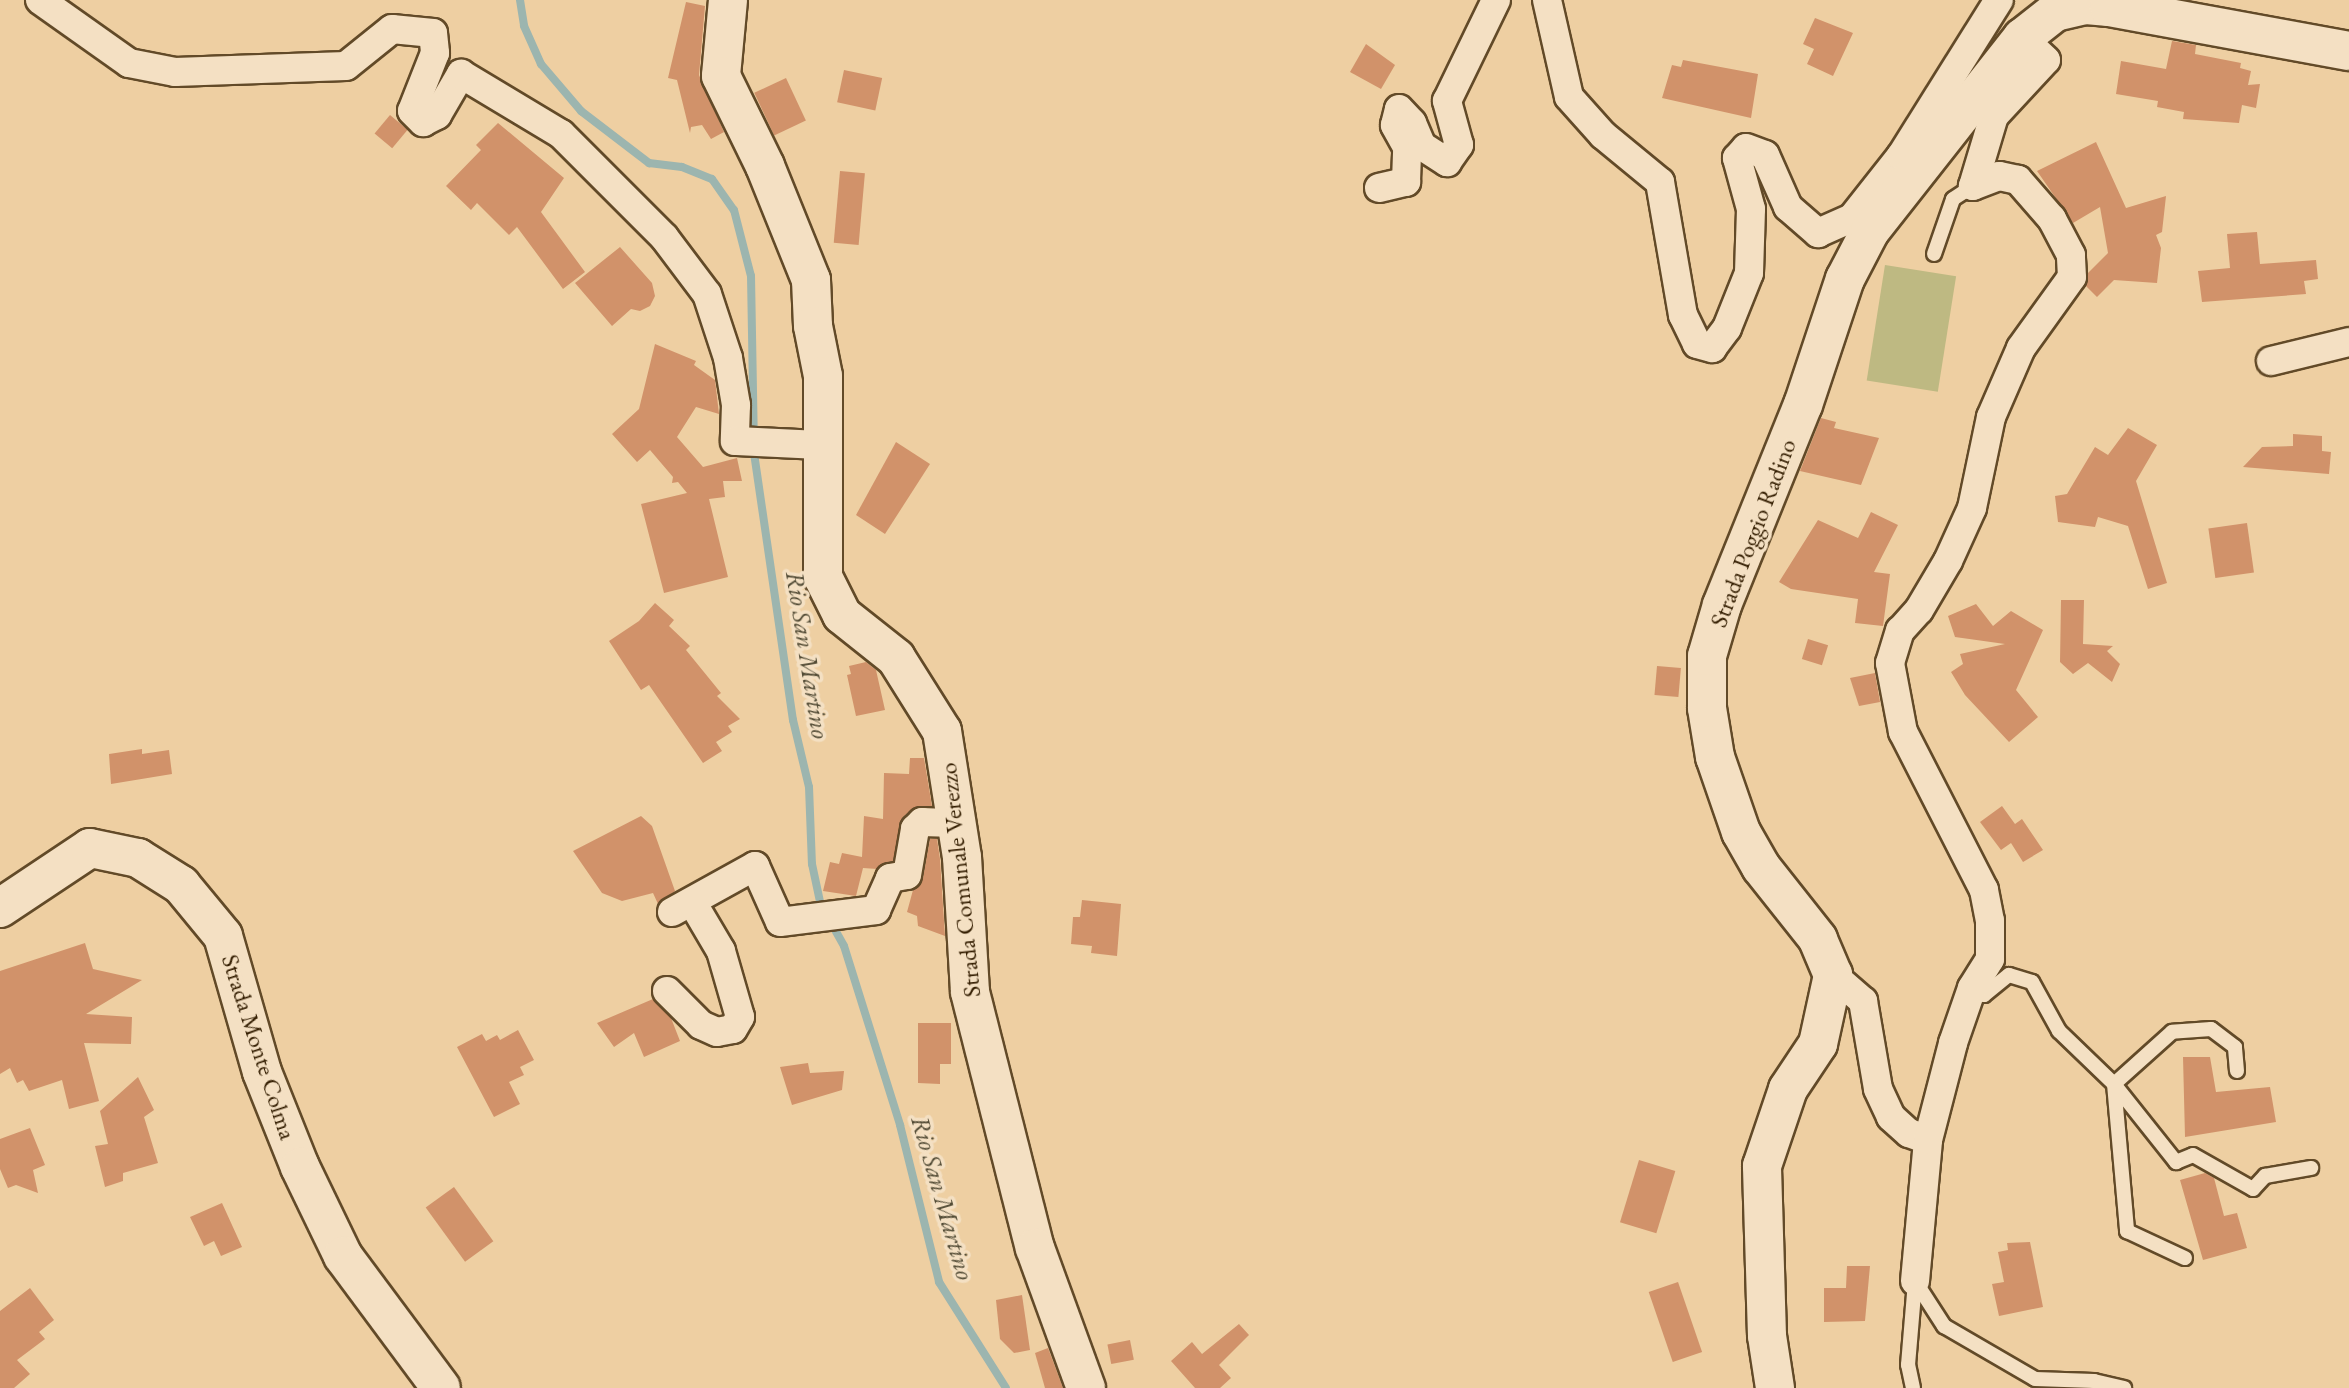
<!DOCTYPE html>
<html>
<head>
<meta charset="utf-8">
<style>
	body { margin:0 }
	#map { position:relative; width:2349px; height:1388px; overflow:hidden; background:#eecfa2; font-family:"EB Garamond",serif }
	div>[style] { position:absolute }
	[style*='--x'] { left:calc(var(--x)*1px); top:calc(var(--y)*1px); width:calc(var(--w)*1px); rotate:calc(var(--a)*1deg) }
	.green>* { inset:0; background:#beb982; transform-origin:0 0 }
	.stream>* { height:8px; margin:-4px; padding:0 4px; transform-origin:4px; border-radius:4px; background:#9cb5af }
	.building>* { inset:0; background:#d1926a; transform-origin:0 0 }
	.roads { filter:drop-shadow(2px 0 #624a28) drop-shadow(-2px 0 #624a28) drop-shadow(0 2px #624a28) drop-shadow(0 -2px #624a28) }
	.lane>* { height:14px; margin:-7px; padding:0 7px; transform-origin:7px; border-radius:7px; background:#f4e0c3 }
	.street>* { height:28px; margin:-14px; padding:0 14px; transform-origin:14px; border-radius:14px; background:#f4e0c3 }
	.secondary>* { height:38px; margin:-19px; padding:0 19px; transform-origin:19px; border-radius:19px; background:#f4e0c3 }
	span { translate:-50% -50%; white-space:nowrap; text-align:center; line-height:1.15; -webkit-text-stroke:7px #f4e0c3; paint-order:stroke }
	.street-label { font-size:24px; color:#331d00 }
	.water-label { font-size:26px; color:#524b35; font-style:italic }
</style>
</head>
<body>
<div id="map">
	<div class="green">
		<i style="left:1885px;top:265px;width:72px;height:117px;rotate:9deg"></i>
	</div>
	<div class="stream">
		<i style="--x:520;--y:0;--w:26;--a:81"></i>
		<i style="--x:524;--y:26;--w:42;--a:65.9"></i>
		<i style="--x:541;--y:64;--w:62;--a:49.6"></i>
		<i style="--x:581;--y:111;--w:86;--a:37.4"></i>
		<i style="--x:649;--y:163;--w:33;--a:7"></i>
		<i style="--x:682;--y:167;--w:32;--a:22"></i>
		<i style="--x:712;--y:179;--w:38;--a:55"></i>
		<i style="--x:734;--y:210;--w:68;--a:75.6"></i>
		<i style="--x:751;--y:276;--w:177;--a:89"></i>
		<i style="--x:754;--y:453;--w:270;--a:81.7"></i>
		<i style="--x:793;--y:720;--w:69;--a:76.6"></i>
		<i style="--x:809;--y:787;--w:77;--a:87.8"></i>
		<i style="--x:812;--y:864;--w:40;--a:78"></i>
		<i style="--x:820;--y:903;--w:49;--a:60.8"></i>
		<i style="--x:844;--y:946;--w:188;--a:72.6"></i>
		<i style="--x:900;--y:1125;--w:162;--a:76"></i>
		<i style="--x:939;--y:1282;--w:125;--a:57.7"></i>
	</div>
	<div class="building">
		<i style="clip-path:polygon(686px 2px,705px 6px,699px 75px,724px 132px,711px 139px,702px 125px,691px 127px,690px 133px,677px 80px,668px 78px)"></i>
		<i style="clip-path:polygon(1815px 18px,1853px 33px,1833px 76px,1807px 64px,1814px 49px,1803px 44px)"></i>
		<i style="clip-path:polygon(2172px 41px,2196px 45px,2195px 54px,2241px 63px,2240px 68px,2251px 71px,2248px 85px,2260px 84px,2256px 108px,2242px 105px,2239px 123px,2183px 119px,2184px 112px,2157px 107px,2158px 101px,2116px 94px,2121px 61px,2166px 69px)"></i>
		<i style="clip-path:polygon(1366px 44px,1395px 65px,1381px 89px,1350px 72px)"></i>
		<i style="clip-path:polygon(1683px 60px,1758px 74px,1751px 118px,1662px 98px,1672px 65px,1681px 67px)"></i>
		<i style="left:844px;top:70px;width:39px;height:33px;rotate:12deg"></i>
		<i style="left:786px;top:78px;width:47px;height:35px;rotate:65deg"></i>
		<i style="left:390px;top:115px;width:23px;height:24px;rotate:40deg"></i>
		<i style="clip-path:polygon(498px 123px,564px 178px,541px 212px,585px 272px,563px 289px,517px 227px,509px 235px,477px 203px,471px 210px,446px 186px,481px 150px,476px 145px)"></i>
		<i style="clip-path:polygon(2096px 142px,2126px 208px,2166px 196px,2162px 232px,2156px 235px,2161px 248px,2157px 283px,2114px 280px,2097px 297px,2086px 286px,2088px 273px,2108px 253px,2100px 207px,2073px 223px,2037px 171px)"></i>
		<i style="left:840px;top:171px;width:25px;height:72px;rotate:5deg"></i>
		<i style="clip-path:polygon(2257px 232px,2260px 264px,2316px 260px,2318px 279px,2304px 281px,2306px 294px,2202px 302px,2198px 271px,2230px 268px,2227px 234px)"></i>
		<i style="clip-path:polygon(620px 247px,652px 283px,655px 296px,650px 306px,640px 311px,631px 309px,612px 326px,575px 283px)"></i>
		<i style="clip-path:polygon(655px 344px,696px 361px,694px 365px,715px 380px,719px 414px,696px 407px,677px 437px,703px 467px,737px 458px,742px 481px,723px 481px,725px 497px,709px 499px,728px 577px,664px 593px,641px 504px,687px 493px,678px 482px,672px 483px,673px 477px,650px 450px,637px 462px,612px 434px,639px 409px)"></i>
		<i style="clip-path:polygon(1821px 418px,1836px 422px,1834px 428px,1879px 438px,1861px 485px,1800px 471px)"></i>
		<i style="clip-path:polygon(2128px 428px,2157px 445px,2136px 481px,2167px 583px,2148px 589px,2128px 526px,2098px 517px,2095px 527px,2058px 522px,2055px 496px,2067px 494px,2095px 447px,2108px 455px)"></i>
		<i style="clip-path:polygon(2293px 434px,2322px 436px,2322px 451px,2331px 452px,2329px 474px,2243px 467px,2262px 447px,2293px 446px)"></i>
		<i style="clip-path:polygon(896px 442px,930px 464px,885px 534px,856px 515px)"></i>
		<i style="clip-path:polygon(1871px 512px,1898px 525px,1874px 572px,1890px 574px,1883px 626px,1855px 623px,1858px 599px,1791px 589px,1779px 582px,1818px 520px,1858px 538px)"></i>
		<i style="left:2247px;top:523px;width:50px;height:39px;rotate:82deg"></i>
		<i style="clip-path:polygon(2061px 600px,2084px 600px,2083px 644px,2113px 646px,2107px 651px,2120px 664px,2112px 682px,2088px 663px,2073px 674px,2060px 662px)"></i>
		<i style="clip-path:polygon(655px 603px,674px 620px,669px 626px,690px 646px,686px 650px,721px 693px,717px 696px,740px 719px,728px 726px,732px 732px,716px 742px,722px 751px,703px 763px,649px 685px,641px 690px,609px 641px,639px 621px)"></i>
		<i style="clip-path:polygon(1976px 604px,1993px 626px,2011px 611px,2043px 630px,2016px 690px,2038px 717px,2009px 742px,1965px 695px,1951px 672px,1963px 664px,1960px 654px,2005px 644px,1955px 637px,1948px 616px)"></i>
		<i style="left:1808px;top:639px;width:21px;height:21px;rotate:17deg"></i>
		<i style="clip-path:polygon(866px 662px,876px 670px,885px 710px,856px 716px,847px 675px,851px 674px,849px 666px)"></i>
		<i style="left:1657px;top:666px;width:24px;height:29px;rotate:5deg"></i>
		<i style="clip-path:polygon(1875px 673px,1880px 702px,1859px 706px,1850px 678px)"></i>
		<i style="clip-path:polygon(142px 749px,142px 754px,169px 750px,172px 774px,111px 784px,109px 754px)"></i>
		<i style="clip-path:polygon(910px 758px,924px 758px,932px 806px,915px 807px,903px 817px,893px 861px,877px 869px,863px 868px,856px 896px,823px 891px,830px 862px,839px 864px,842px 853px,862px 857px,864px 816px,883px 819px,884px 773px,909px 774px)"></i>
		<i style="clip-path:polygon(2002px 806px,2015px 824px,2022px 819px,2043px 850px,2023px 862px,2011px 843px,2001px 850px,1980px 822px)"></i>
		<i style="clip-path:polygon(641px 816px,652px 826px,675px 891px,658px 904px,653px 893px,622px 901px,602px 893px,573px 851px)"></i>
		<i style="clip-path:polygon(930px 839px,937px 839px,940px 859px,945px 936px,918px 926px,917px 916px,907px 912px,913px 890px,923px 878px)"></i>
		<i style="clip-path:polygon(1082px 900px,1121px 904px,1117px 956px,1091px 953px,1092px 946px,1071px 944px,1073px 917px,1080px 917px)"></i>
		<i style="clip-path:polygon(85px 943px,93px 969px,142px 980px,86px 1014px,132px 1017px,131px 1044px,84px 1043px,99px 1101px,69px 1109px,62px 1080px,29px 1091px,23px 1080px,17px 1083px,10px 1068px,0 1074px,0 971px)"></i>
		<i style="clip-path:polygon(653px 999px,671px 1018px,680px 1041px,644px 1057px,634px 1033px,614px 1047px,597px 1023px)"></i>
		<i style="clip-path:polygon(918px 1023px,951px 1023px,951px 1064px,940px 1064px,940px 1084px,918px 1083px)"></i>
		<i style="clip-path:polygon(518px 1030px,534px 1060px,520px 1067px,524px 1075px,509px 1082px,520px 1104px,494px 1117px,457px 1047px,482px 1034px,486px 1041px,497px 1035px,500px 1040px)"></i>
		<i style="clip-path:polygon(2183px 1057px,2210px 1057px,2216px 1092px,2270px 1087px,2276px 1122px,2185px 1137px)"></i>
		<i style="clip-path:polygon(808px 1063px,810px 1073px,844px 1071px,842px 1090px,792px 1105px,780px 1067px)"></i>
		<i style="clip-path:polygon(138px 1077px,154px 1110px,144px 1117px,158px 1163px,123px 1173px,123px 1181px,105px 1187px,95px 1146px,108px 1144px,100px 1111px)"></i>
		<i style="clip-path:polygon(30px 1128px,45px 1165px,33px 1170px,38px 1193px,16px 1185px,8px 1188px,0 1169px,0 1139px)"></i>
		<i style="left:1639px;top:1160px;width:38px;height:65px;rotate:17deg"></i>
		<i style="clip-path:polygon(2205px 1173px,2214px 1178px,2224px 1216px,2237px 1213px,2247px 1248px,2203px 1260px,2180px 1180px)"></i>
		<i style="left:454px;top:1187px;width:67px;height:35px;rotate:54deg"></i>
		<i style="clip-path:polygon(222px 1203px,242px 1247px,221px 1256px,214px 1241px,204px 1246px,190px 1217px)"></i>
		<i style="clip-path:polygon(2030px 1242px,2043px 1307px,1999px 1316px,1992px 1284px,2004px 1282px,1998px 1252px,2008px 1250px,2007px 1243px)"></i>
		<i style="clip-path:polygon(1847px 1266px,1870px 1266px,1865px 1321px,1824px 1322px,1824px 1288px,1846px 1288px)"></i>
		<i style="left:1678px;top:1282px;width:74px;height:31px;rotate:71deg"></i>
		<i style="clip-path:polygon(30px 1288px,54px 1320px,39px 1332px,45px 1339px,17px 1360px,30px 1374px,14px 1388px,0 1388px,0 1311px)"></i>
		<i style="clip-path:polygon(1022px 1295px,1030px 1350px,1014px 1353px,1000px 1339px,996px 1300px)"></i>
		<i style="clip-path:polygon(1239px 1324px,1249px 1335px,1219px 1365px,1231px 1378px,1220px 1388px,1195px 1388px,1171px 1361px,1192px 1342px,1202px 1354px)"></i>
		<i style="left:1130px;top:1340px;width:20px;height:23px;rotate:79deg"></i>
		<i style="clip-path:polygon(1048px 1348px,1063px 1388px,1045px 1388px,1035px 1353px)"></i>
	</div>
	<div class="roads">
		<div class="lane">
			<i style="--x:1934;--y:254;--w:58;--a:-70.9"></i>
			<i style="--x:1953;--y:199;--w:24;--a:-33"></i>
			<i style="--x:1972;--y:988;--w:14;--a:30"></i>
			<i style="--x:1984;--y:995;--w:32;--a:-39"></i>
			<i style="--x:2009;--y:975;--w:24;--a:17"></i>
			<i style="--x:2032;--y:982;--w:56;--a:61.1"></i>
			<i style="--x:2059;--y:1031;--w:76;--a:43.9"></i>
			<i style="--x:2114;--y:1084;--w:148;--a:84.9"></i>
			<i style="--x:2127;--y:1231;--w:64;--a:25"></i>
			<i style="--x:2237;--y:1071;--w:24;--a:-95"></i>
			<i style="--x:2235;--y:1047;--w:30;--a:-143"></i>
			<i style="--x:2211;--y:1029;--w:39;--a:176"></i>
			<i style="--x:2172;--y:1032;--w:78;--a:138.1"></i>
			<i style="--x:2114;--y:1084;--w:100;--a:51.5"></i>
			<i style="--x:2176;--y:1162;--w:18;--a:-22"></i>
			<i style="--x:2193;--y:1155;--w:69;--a:29.5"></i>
			<i style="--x:2253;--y:1189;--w:18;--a:-47"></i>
			<i style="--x:2265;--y:1176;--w:47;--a:-9.9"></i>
			<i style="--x:1915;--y:1281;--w:54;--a:57.2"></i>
			<i style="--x:1944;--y:1326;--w:105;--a:30.2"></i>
			<i style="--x:2035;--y:1379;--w:59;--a:1.9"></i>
			<i style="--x:2094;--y:1381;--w:31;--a:13"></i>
			<i style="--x:1913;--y:1388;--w:24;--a:-102"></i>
			<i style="--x:1908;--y:1365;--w:84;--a:-85.2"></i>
		</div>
		<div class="street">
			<i style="--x:40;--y:0;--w:109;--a:35.3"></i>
			<i style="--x:129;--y:63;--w:47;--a:11.1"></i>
			<i style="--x:175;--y:72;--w:171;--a:-2"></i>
			<i style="--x:346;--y:66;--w:59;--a:-38.8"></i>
			<i style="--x:392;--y:29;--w:41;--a:5.6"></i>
			<i style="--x:433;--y:33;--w:20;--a:84"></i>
			<i style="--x:435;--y:53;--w:62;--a:111.6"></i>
			<i style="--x:412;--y:111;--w:16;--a:45"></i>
			<i style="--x:423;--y:122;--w:16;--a:-27"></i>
			<i style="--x:437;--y:115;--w:48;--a:-59.7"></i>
			<i style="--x:461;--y:74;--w:117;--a:31"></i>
			<i style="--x:561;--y:134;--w:146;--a:45"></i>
			<i style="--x:664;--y:237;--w:71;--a:53"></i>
			<i style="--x:707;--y:294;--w:67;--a:71.8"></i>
			<i style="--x:728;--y:358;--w:48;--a:80.3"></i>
			<i style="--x:736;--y:405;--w:36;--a:92"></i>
			<i style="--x:735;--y:441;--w:86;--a:2.7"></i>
			<i style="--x:1547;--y:0;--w:99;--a:77.2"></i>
			<i style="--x:1569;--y:97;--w:51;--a:48.2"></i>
			<i style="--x:1603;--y:135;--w:74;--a:39.5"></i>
			<i style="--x:1660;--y:182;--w:135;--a:80.2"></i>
			<i style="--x:1683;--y:315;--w:32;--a:64"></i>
			<i style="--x:1697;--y:344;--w:16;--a:15"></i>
			<i style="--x:1712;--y:348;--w:25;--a:-53"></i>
			<i style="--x:1727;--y:328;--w:59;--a:-68.2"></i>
			<i style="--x:1749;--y:273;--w:64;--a:-88.2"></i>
			<i style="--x:1751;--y:209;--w:53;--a:-105.4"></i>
			<i style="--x:1737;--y:158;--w:13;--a:-48"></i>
			<i style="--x:1746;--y:148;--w:20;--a:20"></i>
			<i style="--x:1765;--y:155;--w:57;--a:66.1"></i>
			<i style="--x:1788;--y:207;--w:40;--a:41"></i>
			<i style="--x:1818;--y:233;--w:37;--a:-24"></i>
			<i style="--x:1852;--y:218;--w:79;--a:-51.7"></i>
			<i style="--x:1907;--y:172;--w:17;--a:-111"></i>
			<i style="--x:1901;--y:156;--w:184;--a:-57.9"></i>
			<i style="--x:1379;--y:188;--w:28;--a:-13"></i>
			<i style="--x:1406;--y:182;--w:35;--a:-88"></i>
			<i style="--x:1407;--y:147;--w:25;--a:-119"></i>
			<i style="--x:1395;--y:125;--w:16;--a:-76"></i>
			<i style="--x:1399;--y:109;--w:19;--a:47"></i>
			<i style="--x:1412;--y:123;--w:25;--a:67"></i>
			<i style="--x:1422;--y:146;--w:30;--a:33"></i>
			<i style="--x:1447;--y:162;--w:21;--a:-55"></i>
			<i style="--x:1459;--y:145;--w:46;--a:-105.3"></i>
			<i style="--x:1447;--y:101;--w:112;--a:-64.1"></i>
			<i style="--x:2271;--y:361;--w:80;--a:-13.7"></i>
			<i style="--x:672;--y:912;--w:95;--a:-29"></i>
			<i style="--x:755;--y:866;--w:61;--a:65.9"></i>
			<i style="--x:780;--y:922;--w:97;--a:-7.1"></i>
			<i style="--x:876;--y:910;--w:35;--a:-66"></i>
			<i style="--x:890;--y:878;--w:17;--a:-10"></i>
			<i style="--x:907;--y:875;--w:47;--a:-80.1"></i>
			<i style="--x:915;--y:829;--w:10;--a:-45"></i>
			<i style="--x:922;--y:822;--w:25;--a:2"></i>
			<i style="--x:947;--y:823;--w:17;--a:-65"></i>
			<i style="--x:1833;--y:975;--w:40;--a:41"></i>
			<i style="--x:1863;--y:1001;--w:89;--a:80.3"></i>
			<i style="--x:1878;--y:1089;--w:31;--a:65"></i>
			<i style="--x:1891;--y:1117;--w:24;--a:42"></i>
			<i style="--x:1909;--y:1133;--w:20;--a:20"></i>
			<i style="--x:667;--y:991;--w:48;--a:45"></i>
			<i style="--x:701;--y:1025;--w:17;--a:24"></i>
			<i style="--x:717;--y:1032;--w:16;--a:-11"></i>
			<i style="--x:733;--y:1029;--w:14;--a:-60"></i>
			<i style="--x:740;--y:1017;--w:69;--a:-106.1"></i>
			<i style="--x:721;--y:951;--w:57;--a:-120.6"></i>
			<i style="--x:1915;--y:1281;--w:142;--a:-84.7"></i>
			<i style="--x:1928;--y:1140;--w:100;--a:-75.5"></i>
			<i style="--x:1953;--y:1043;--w:58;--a:-70.9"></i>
			<i style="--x:1972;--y:988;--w:34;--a:-58"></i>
			<i style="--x:1990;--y:959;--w:38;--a:-90"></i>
			<i style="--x:1990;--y:921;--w:32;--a:-101"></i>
			<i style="--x:1984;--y:890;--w:178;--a:-117.1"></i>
			<i style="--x:1903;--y:732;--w:70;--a:-100.7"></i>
			<i style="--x:1890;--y:663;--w:34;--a:-73"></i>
			<i style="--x:1900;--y:631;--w:28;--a:-48"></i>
			<i style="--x:1919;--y:610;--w:57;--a:-59.4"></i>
			<i style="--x:1948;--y:561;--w:58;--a:-65.6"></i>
			<i style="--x:1972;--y:508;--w:93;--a:-78.2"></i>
			<i style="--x:1991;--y:417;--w:75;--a:-66.5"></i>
			<i style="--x:2021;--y:348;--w:87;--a:-54.3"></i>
			<i style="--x:2072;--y:277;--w:22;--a:-93"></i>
			<i style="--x:2071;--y:255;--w:41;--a:-117.8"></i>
			<i style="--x:2052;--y:219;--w:52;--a:-131.1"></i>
			<i style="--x:2018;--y:180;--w:19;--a:-168"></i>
			<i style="--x:1999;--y:176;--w:28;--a:159"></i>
			<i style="--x:1973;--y:186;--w:73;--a:-73.3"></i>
			<i style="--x:1994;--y:116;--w:76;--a:-47.1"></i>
			<i style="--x:2046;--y:60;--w:33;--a:-137"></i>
		</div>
		<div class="secondary">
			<i style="--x:728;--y:0;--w:76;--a:95.3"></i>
			<i style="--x:721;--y:76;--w:100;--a:63.9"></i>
			<i style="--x:765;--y:166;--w:123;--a:68"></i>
			<i style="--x:811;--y:280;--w:46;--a:87.5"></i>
			<i style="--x:813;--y:326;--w:51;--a:78.7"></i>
			<i style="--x:823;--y:376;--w:201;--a:90"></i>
			<i style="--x:823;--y:577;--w:42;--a:63.4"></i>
			<i style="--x:842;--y:615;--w:69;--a:38.5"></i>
			<i style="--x:896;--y:658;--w:86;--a:57.8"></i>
			<i style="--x:942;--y:731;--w:128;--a:81"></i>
			<i style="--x:962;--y:857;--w:135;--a:86.6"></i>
			<i style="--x:970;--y:992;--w:264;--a:75.8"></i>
			<i style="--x:1035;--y:1248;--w:149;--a:70"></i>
			<i style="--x:0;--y:908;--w:108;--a:-33.7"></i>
			<i style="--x:90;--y:848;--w:49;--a:11.8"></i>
			<i style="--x:138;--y:858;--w:51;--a:32.1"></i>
			<i style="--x:181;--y:885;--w:66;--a:50.5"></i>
			<i style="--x:223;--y:936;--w:141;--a:74"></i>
			<i style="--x:262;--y:1072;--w:102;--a:68.2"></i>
			<i style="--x:300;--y:1167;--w:99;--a:64.2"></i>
			<i style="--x:343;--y:1256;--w:164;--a:53.4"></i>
			<i style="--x:1775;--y:1388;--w:53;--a:-98.7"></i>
			<i style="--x:1767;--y:1336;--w:170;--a:-91.7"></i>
			<i style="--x:1762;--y:1166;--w:81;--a:-71.3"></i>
			<i style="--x:1788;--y:1089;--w:54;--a:-56.3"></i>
			<i style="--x:1818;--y:1044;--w:71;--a:-77.7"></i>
			<i style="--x:1833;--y:975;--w:39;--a:-113"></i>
			<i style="--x:1818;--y:939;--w:92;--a:-128.4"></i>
			<i style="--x:1761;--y:867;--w:40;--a:-119.7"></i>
			<i style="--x:1741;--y:832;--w:79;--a:-109.1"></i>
			<i style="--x:1715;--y:757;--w:50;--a:-99.3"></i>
			<i style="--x:1707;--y:708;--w:52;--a:-90"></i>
			<i style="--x:1707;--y:656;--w:53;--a:-73.6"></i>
			<i style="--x:1722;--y:605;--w:216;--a:-68"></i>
			<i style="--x:1803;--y:405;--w:133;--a:-71.6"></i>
			<i style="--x:1845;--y:279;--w:54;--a:-62.5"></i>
			<i style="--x:1870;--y:231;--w:246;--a:-51.8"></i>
			<i style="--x:2022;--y:38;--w:42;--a:-38.2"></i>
			<i style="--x:2055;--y:12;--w:32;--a:-13"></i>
			<i style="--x:2086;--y:5;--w:23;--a:5"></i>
			<i style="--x:2109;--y:7;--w:244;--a:10.4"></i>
		</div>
	</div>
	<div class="street-label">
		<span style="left:1753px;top:533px;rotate:-69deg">Strada Poggio Radino</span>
		<span style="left:960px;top:880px;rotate:-96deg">Strada Comunale Verezzo</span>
		<span style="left:259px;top:1047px;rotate:72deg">Strada Monte Colma</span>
	</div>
	<div class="water-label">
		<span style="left:807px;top:655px;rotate:81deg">Rio San Martino</span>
		<span style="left:942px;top:1198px;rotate:74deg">Rio San Martino</span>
	</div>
</div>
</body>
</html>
